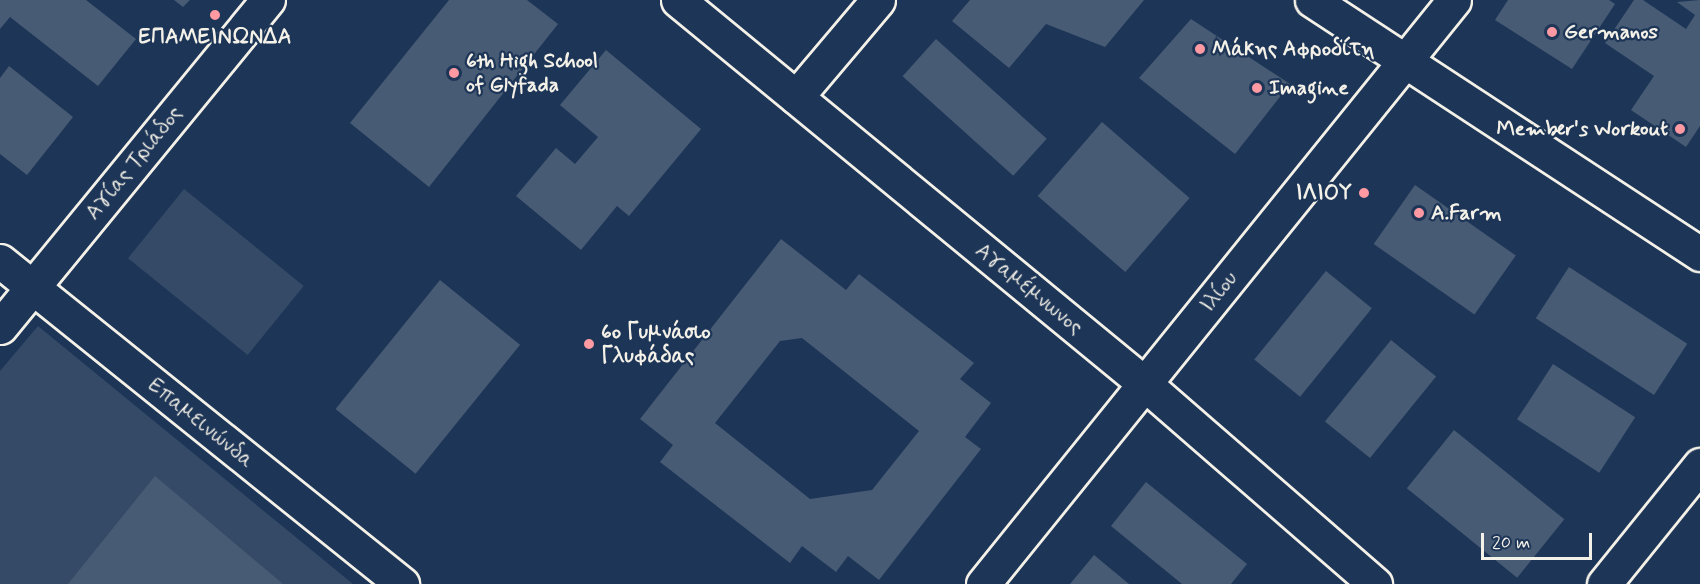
<!DOCTYPE html>
<html>
<head>
<meta charset="utf-8">
<style>
	body { margin:0 }
	#map { position:relative; width:1700px; height:584px; overflow:hidden; background:#1d3557; font-family:Mynerve,sans-serif }
	div>[style] { position:absolute }
	[style*='--x'] { left:calc(var(--x)*1px); top:calc(var(--y)*1px); width:calc(var(--w)*1px); rotate:calc(var(--a)*1deg) }
	.green>* { inset:0; background:#354a67; transform-origin:0 0 }
	.building>* { inset:0; background:#485b74; transform-origin:0 0 }
	.roads { filter:drop-shadow(2px 0 #f4f1e8) drop-shadow(-2px 0 #f4f1e8) drop-shadow(0 2px #f4f1e8) drop-shadow(0 -2px #f4f1e8) }
	.minor>* { height:33px; margin:-16.5px; padding:0 16.5px; transform-origin:16.5px; border-radius:16.5px; background:#1d3557 }
	.tertiary>* { height:33px; margin:-16.5px; padding:0 16.5px; transform-origin:16.5px; border-radius:16.5px; background:#1d3557 }
	.secondary>* { height:33px; margin:-16.5px; padding:0 16.5px; transform-origin:16.5px; border-radius:16.5px; background:#1d3557 }
	.dots>* { width:16px; height:16px; translate:-50% -50%; box-sizing:border-box; border:3px solid #1d3557; border-radius:50% }
	span { translate:-50% -50%; white-space:nowrap; text-align:center; line-height:1.15; -webkit-text-stroke:4.5px #1d3557; paint-order:stroke }
	.poi-label { font-size:21px; color:#f4f1e8; font-weight:700 }
	.left { translate:0 -50%; text-align:left }
	.right { translate:-100% -50%; text-align:right }
	.street-label { font-size:21px; color:#f4f1e8 }
	.scale { position:absolute; left:1481px; top:533px; width:111px; height:27px; box-sizing:border-box; border:3px solid #f4f1e8; border-top:0; padding-left:8px; font-size:18px; line-height:21px; white-space:nowrap; color:#f4f1e8; -webkit-text-stroke:4px #1d3557; paint-order:stroke }
</style>
</head>
<body>
<div id="map">
	<div class="green">
		<i style="left:184px;top:189px;width:154px;height:89px;rotate:39deg"></i>
		<i style="clip-path:polygon(38px 326px,353px 584px,0 584px,0 371px)"></i>
	</div>
	<div class="building">
		<i style="clip-path:polygon(0 0,86px 0,136px 39px,98px 86px,10px 17px,0 29px)"></i>
		<i style="clip-path:polygon(174px 0,190px 0,183px 7px)"></i>
		<i style="clip-path:polygon(449px 0,527px 0,558px 24px,429px 187px,350px 123px)"></i>
		<i style="clip-path:polygon(970px 0,1144px 0,1105px 47px,1046px 24px,1009px 68px,952px 21px)"></i>
		<i style="clip-path:polygon(1508px 0,1609px 0,1615px 4px,1572px 69px,1495px 20px)"></i>
		<i style="clip-path:polygon(1634px 0,1643px 0,1686px 29px,1695px 15px,1677px 2px,1700px 0,1700px 126px,1686px 147px,1631px 110px,1654px 76px,1605px 43px)"></i>
		<i style="clip-path:polygon(1191px 19px,1290px 84px,1235px 154px,1139px 78px)"></i>
		<i style="left:936px;top:39px;width:149px;height:50px;rotate:42deg"></i>
		<i style="clip-path:polygon(606px 50px,701px 129px,629px 216px,617px 206px,581px 250px,516px 196px,556px 148px,575px 164px,598px 137px,560px 105px)"></i>
		<i style="clip-path:polygon(9px 66px,73px 117px,27px 175px,0 154px,0 78px)"></i>
		<i style="left:1102px;top:122px;width:116px;height:98px;rotate:41deg"></i>
		<i style="left:1415px;top:185px;width:123px;height:72px;rotate:35deg"></i>
		<i style="clip-path:polygon(evenodd,781px 239px,846px 290px,859px 274px,974px 363px,960px 379px,991px 403px,965px 437px,981px 449px,879px 580px,848px 556px,836px 572px,802px 546px,790px 563px,660px 462px,673px 445px,640px 419px,781px 239px,802px 338px,919px 431px,872px 490px,810px 499px,715px 423px,780px 341px,802px 338px)"></i>
		<i style="left:1569px;top:267px;width:141px;height:61px;rotate:33deg"></i>
		<i style="left:1326px;top:271px;width:59px;height:114px;rotate:39deg"></i>
		<i style="left:440px;top:280px;width:103px;height:166px;rotate:39deg"></i>
		<i style="left:1391px;top:340px;width:58px;height:105px;rotate:39deg"></i>
		<i style="left:1553px;top:364px;width:98px;height:66px;rotate:33deg"></i>
		<i style="left:1454px;top:430px;width:142px;height:75px;rotate:39deg"></i>
		<i style="clip-path:polygon(155px 476px,283px 584px,68px 584px)"></i>
		<i style="clip-path:polygon(1146px 482px,1247px 564px,1231px 584px,1182px 584px,1111px 526px)"></i>
		<i style="clip-path:polygon(1094px 555px,1129px 584px,1070px 584px)"></i>
	</div>
	<div class="roads">
		<div class="minor">
			<i style="--x:678;--y:0;--w:605;--a:39.43"></i>
			<i style="--x:1145;--y:384;--w:305;--a:41"></i>
			<i style="--x:796;--y:97;--w:127;--a:-49.8"></i>
			<i style="--x:0;--y:261;--w:516;--a:38.78"></i>
			<i style="--x:0;--y:327;--w:423;--a:-50.7"></i>
			<i style="--x:1604;--y:584;--w:153;--a:-51.1"></i>
		</div>
		<div class="tertiary">
			<i style="--x:983;--y:584;--w:750;--a:-51.11"></i>
		</div>
		<div class="secondary">
			<i style="--x:1312;--y:0;--w:464;--a:33.2"></i>
		</div>
	</div>
	<div class="dots">
		<i style="left:215px;top:15px;background:#ff9aa2"></i>
		<i style="left:1552px;top:32px;background:#ff9aa2"></i>
		<i style="left:1200px;top:49px;background:#ff9aa2"></i>
		<i style="left:454px;top:73px;background:#ff9aa2"></i>
		<i style="left:1257px;top:88px;background:#ff9aa2"></i>
		<i style="left:1680px;top:129px;background:#ff9aa2"></i>
		<i style="left:1364px;top:193px;background:#ff9aa2"></i>
		<i style="left:1419px;top:213px;background:#ff9aa2"></i>
		<i style="left:589px;top:344px;background:#ff9aa2"></i>
	</div>
	<div class="poi-label">
		<span class="left" style="left:1564px;top:32px">Germanos</span>
		<span style="left:215px;top:37px">ΕΠΑΜΕΙΝΩΝΔΑ</span>
		<span class="left" style="left:1212px;top:49px">Μάκης Αφροδίτη</span>
		<span class="left" style="left:466px;top:73px">6th High School<br>of Glyfada</span>
		<span class="left" style="left:1269px;top:88px">Imagine</span>
		<span class="right" style="left:1668px;top:129px">Member's Workout</span>
		<span class="right" style="left:1352px;top:193px">ΙΛΙΟΥ</span>
		<span class="left" style="left:1431px;top:213px">A.Farm</span>
		<span class="left" style="left:601px;top:344px">6ο Γυμνάσιο<br>Γλυφάδας</span>
	</div>
	<div class="street-label">
		<span style="left:134px;top:163px;rotate:-51deg">Αγίας Τριάδος</span>
		<span style="left:1029px;top:289px;rotate:39deg">Αγαμέμνωνος</span>
		<span style="left:1219px;top:292px;rotate:-51deg">Ιλίου</span>
		<span style="left:201px;top:423px;rotate:39deg">Επαμεινώνδα</span>
	</div>
	<div class="scale">20 m</div>
</div>
</body>
</html>
